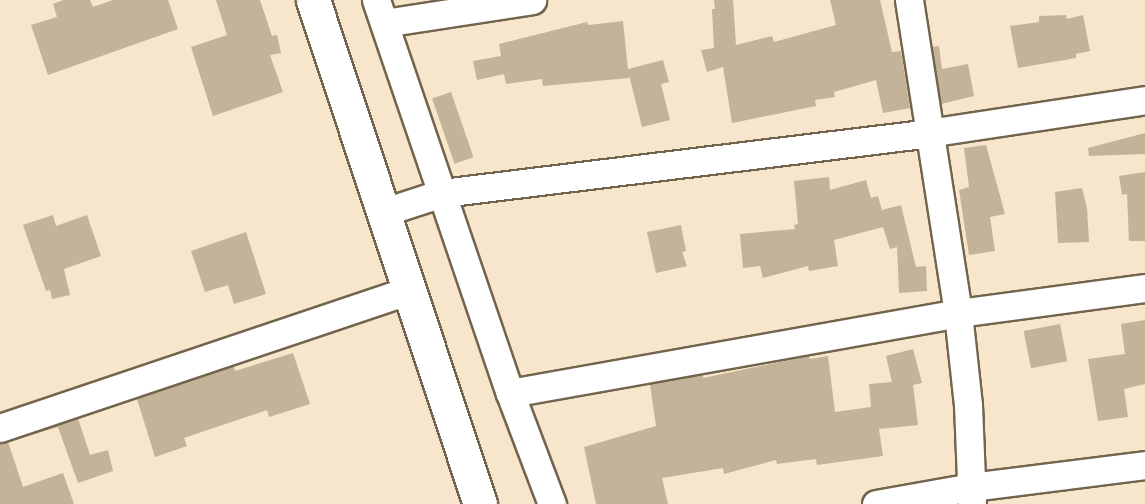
<!DOCTYPE html>
<html>
<head>
<meta charset="utf-8">
<style>
	body { margin:0 }
	#map { position:relative; width:1145px; height:504px; overflow:hidden; background:#f7e6cb; font-family:"DejaVu Sans",sans-serif }
	div>[style] { position:absolute }
	[style*='--x'] { left:calc(var(--x)*1px); top:calc(var(--y)*1px); width:calc(var(--w)*1px); rotate:calc(var(--a)*1deg) }
	.building>* { inset:0; background:#c3b399; transform-origin:0 0 }
	.roads { filter:drop-shadow(2px 0 #73644d) drop-shadow(-2px 0 #73644d) drop-shadow(0 2px #73644d) drop-shadow(0 -2px #73644d) }
	.minor>* { height:27px; margin:-13.5px; padding:0 13.5px; transform-origin:13.5px; border-radius:13.5px; background:#fff }
	.tertiary>* { height:33px; margin:-16.5px; padding:0 16.5px; transform-origin:16.5px; border-radius:16.5px; background:#fff }
	span { translate:-50% -50%; white-space:nowrap; text-align:center; line-height:1.15; -webkit-text-stroke:5px #fef4e4; paint-order:stroke }
</style>
</head>
<body>
<div id="map">
	<div class="building">
		<i style="clip-path:polygon(63px 0,90px 0,93px 7px,113px 0,168px 0,178px 29px,48px 75px,31px 25px,57px 17px,53px 4px)"></i>
		<i style="clip-path:polygon(216px 0,260px 0,272px 36px,277px 35px,281px 53px,270px 55px,283px 92px,213px 116px,191px 47px,227px 35px)"></i>
		<i style="clip-path:polygon(714px 0,733px 0,736px 45px,772px 36px,774px 42px,836px 25px,830px 0,880px 0,892px 52px,901px 51px,910px 108px,883px 113px,876px 80px,834px 92px,835px 97px,815px 100px,816px 106px,732px 123px,723px 67px,707px 72px,701px 50px,714px 48px,712px 9px,715px 9px)"></i>
		<i style="clip-path:polygon(1066px 15px,1067px 19px,1083px 15px,1090px 51px,1076px 54px,1076px 58px,1018px 68px,1010px 26px,1039px 22px,1039px 16px)"></i>
		<i style="clip-path:polygon(623px 21px,628px 69px,663px 60px,669px 82px,661px 84px,670px 120px,642px 127px,629px 75px,629px 78px,543px 86px,542px 79px,506px 84px,504px 74px,477px 80px,473px 61px,501px 56px,499px 44px,587px 22px,588px 25px)"></i>
		<i style="clip-path:polygon(939px 46px,942px 69px,968px 64px,974px 96px,941px 104px,932px 47px)"></i>
		<i style="left:451px;top:92px;width:69px;height:20px;rotate:71deg"></i>
		<i style="clip-path:polygon(1145px 133px,1145px 154px,1089px 156px,1088px 148px)"></i>
		<i style="clip-path:polygon(986px 145px,1005px 214px,990px 217px,995px 251px,969px 255px,959px 190px,969px 187px,964px 148px)"></i>
		<i style="clip-path:polygon(1145px 172px,1145px 241px,1129px 241px,1127px 194px,1122px 195px,1119px 176px)"></i>
		<i style="clip-path:polygon(829px 177px,830px 190px,866px 180px,871px 198px,878px 196px,882px 210px,901px 205px,916px 267px,926px 266px,927px 291px,899px 293px,897px 247px,890px 249px,883px 227px,834px 240px,838px 266px,809px 271px,808px 266px,763px 278px,760px 266px,743px 268px,740px 234px,795px 229px,794px 225px,798px 224px,794px 181px)"></i>
		<i style="clip-path:polygon(1082px 188px,1087px 208px,1089px 242px,1058px 243px,1055px 192px)"></i>
		<i style="clip-path:polygon(53px 215px,56px 226px,87px 215px,101px 256px,64px 269px,70px 295px,52px 299px,50px 290px,46px 291px,23px 225px)"></i>
		<i style="clip-path:polygon(681px 225px,686px 251px,682px 252px,687px 266px,656px 273px,647px 232px)"></i>
		<i style="clip-path:polygon(246px 232px,266px 294px,234px 304px,228px 285px,205px 292px,191px 251px)"></i>
		<i style="clip-path:polygon(1145px 320px,1145px 384px,1124px 389px,1128px 417px,1098px 421px,1088px 359px,1125px 354px,1121px 324px)"></i>
		<i style="left:1060px;top:324px;width:38px;height:37px;rotate:79deg"></i>
		<i style="clip-path:polygon(913px 349px,922px 383px,913px 385px,918px 425px,879px 429px,883px 456px,817px 465px,816px 459px,777px 464px,776px 460px,724px 474px,723px 468px,662px 478px,668px 504px,596px 504px,584px 447px,656px 426px,650px 384px,703px 375px,703px 378px,809px 356px,810px 359px,828px 356px,835px 412px,871px 407px,869px 384px,892px 382px,886px 356px)"></i>
		<i style="clip-path:polygon(293px 353px,310px 404px,269px 417px,267px 410px,184px 438px,187px 446px,155px 457px,137px 399px,234px 366px,235px 371px)"></i>
		<i style="clip-path:polygon(78px 418px,90px 455px,108px 450px,113px 471px,78px 483px,58px 427px,8px 442px,23px 487px,63px 473px,74px 504px,0 504px,0 443px)"></i>
	</div>
	<div class="roads">
		<div class="minor">
			<i style="--x:376;--y:0;--w:415;--a:71.2"></i>
			<i style="--x:510;--y:393;--w:119;--a:69.3"></i>
			<i style="--x:909;--y:0;--w:317;--a:81.1"></i>
			<i style="--x:958;--y:313;--w:93;--a:83.8"></i>
			<i style="--x:968;--y:405;--w:99;--a:87.7"></i>
			<i style="--x:384;--y:23;--w:150;--a:-8.8"></i>
			<i style="--x:384;--y:212;--w:61;--a:-18.1"></i>
			<i style="--x:442;--y:193;--w:490;--a:-7"></i>
			<i style="--x:928;--y:133;--w:219;--a:-8.6"></i>
			<i style="--x:510;--y:393;--w:455;--a:-10.1"></i>
			<i style="--x:958;--y:313;--w:189;--a:-7.6"></i>
			<i style="--x:0;--y:428;--w:433;--a:-18.6"></i>
			<i style="--x:876;--y:504;--w:97;--a:-10.1"></i>
			<i style="--x:971;--y:487;--w:175;--a:-7.2"></i>
		</div>
		<div class="tertiary">
			<i style="--x:313;--y:0;--w:531;--a:71.67"></i>
		</div>
	</div>
</div>
</body>
</html>
